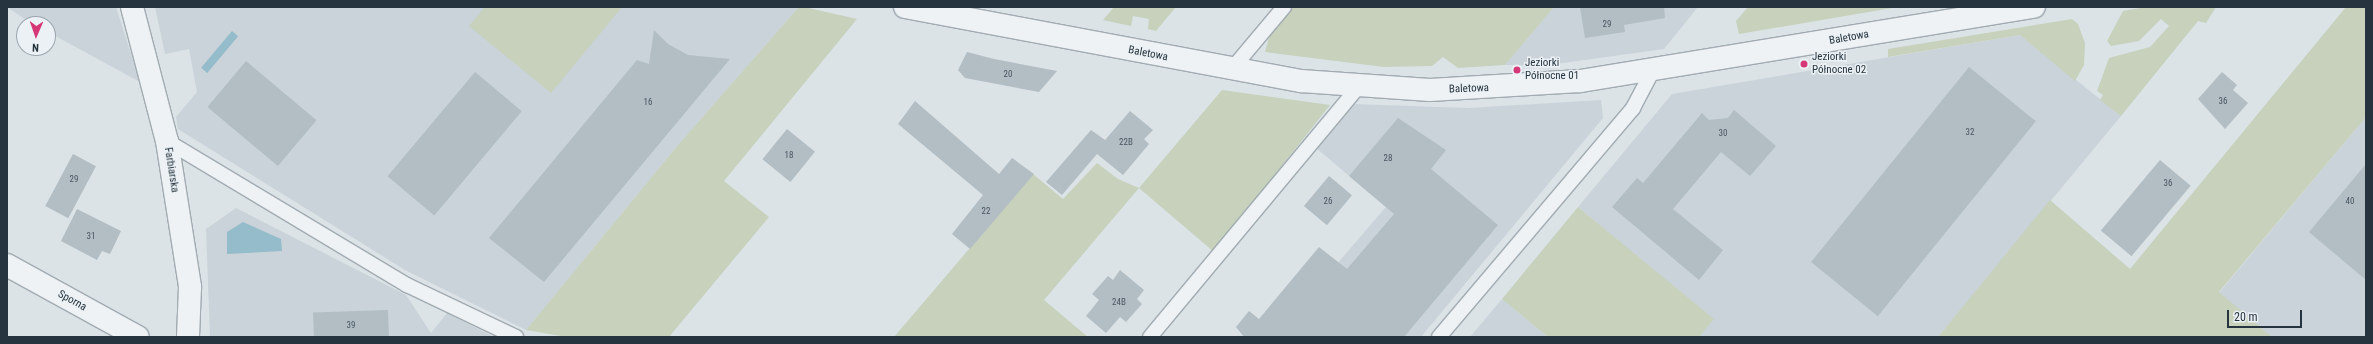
<!DOCTYPE html>
<html>
<head>
<meta charset="utf-8">
<style>
	body { margin:0 }
	#map { position:relative; width:2373px; height:344px; overflow:hidden; background:#dbe3e7; font-family:"Roboto Condensed",sans-serif }
	div>[style] { position:absolute }
	[style*='--x'] { left:calc(var(--x)*1px); top:calc(var(--y)*1px); width:calc(var(--w)*1px); rotate:calc(var(--a)*1deg) }
	.built>* { inset:0; background:#c9d3d9 }
	.green>* { inset:0; background:#c7d1bc }
	.water>* { inset:0; background:#94bcca; transform-origin:0 0 }
	.building>* { inset:0; background:#b2bdc4; transform-origin:0 0 }
	.roads { filter:drop-shadow(1px 0 #a1abb1) drop-shadow(-1px 0 #a1abb1) drop-shadow(0 1px #a1abb1) drop-shadow(0 -1px #a1abb1) }
	.service>* { height:14px; margin:-7px; padding:0 7px; transform-origin:7px; border-radius:7px; background:#eef2f5 }
	.minor>* { height:22px; margin:-11px; padding:0 11px; transform-origin:11px; border-radius:11px; background:#eef2f5 }
	.tertiary>* { height:22px; margin:-11px; padding:0 11px; transform-origin:11px; border-radius:11px; background:#eef2f5 }
	.dots>* { width:11px; height:11px; translate:-50% -50%; box-sizing:border-box; border:2px solid #ebf1f5; border-radius:50% }
	span { translate:-50% -50%; white-space:nowrap; text-align:center; line-height:1.15; -webkit-text-stroke:3px #ebf1f5; paint-order:stroke }
	.number-label { font-size:9px; color:#485660 }
	.number-label span { -webkit-text-stroke-width:0 }
	.street-label { font-size:11px; color:#25343e }
	.poi-label { font-size:11px; color:#25343e }
	.left { translate:0 -50%; text-align:left }
	.frame { position:absolute; inset:0; border:8px solid #25343e; pointer-events:none }
	.north { position:absolute; left:16px; top:16px; width:40px; height:40px; box-sizing:border-box; background:#ebf1f5; border:1px solid #9ca5ac; border-radius:50%; rotate:182deg; font-size:11px; font-weight:700; line-height:16px; text-align:center; color:#25343e }
	.north::after { content:''; display:block; margin:auto; width:14px; height:18px; background:#d63777; clip-path:polygon(50% 0,100% 100%,50% 72%,0 100%) }
	.scale { position:absolute; left:2227px; top:310px; width:75px; height:18px; box-sizing:border-box; border:2px solid #25343e; border-top:0; padding-left:5px; font-size:12px; line-height:14px; white-space:nowrap; color:#25343e; -webkit-text-stroke:3px #ebf1f5; paint-order:stroke }
</style>
</head>
<body>
<div id="map">
	<div class="built">
		<i style="clip-path:polygon(7px 7px,116px 7px,140px 82px,48px 32px,48px 24px,32px 24px)"></i>
		<i style="clip-path:polygon(155px 7px,795px 7px,798px 8px,678px 145px,526px 330px,405px 270px,178px 129px,176px 117px,197px 92px,189px 49px,165px 54px)"></i>
		<i style="clip-path:polygon(1554px 7px,1698px 7px,1664px 49px,1548px 65px,1505px 65px)"></i>
		<i style="clip-path:polygon(2020px 35px,2121px 116px,1938px 337px,1699px 337px,1713px 319px,1578px 207px,1672px 94px)"></i>
		<i style="clip-path:polygon(1601px 100px,1603px 118px,1421px 337px,1274px 337px,1386px 207px,1315px 147px,1352px 104px,1469px 108px)"></i>
		<i style="clip-path:polygon(2366px 117px,2366px 337px,2272px 337px,2219px 293px)"></i>
		<i style="clip-path:polygon(236px 208px,406px 295px,431px 333px,447px 313px,494px 337px,210px 337px,206px 229px)"></i>
		<i style="clip-path:polygon(1502px 299px,1548px 337px,1470px 337px)"></i>
	</div>
	<div class="green">
		<i style="clip-path:polygon(485px 7px,622px 7px,551px 93px,469px 26px)"></i>
		<i style="clip-path:polygon(804px 7px,857px 19px,724px 181px,769px 217px,669px 337px,567px 337px,526px 330px,678px 145px,798px 8px)"></i>
		<i style="clip-path:polygon(1114px 7px,1176px 7px,1156px 31px,1148px 29px,1149px 19px,1133px 16px,1131px 26px,1103px 20px)"></i>
		<i style="clip-path:polygon(1293px 7px,1554px 7px,1505px 65px,1458px 68px,1443px 57px,1432px 66px,1384px 67px,1265px 52px,1270px 34px)"></i>
		<i style="clip-path:polygon(1748px 7px,1898px 7px,1739px 34px,1736px 21px)"></i>
		<i style="clip-path:polygon(2146px 7px,2216px 7px,2206px 23px,2198px 21px,2121px 116px,2100px 100px,2103px 95px,2097px 91px,2109px 58px,2150px 47px,2169px 26px,2161px 19px,2139px 41px,2111px 46px,2107px 41px,2123px 11px)"></i>
		<i style="clip-path:polygon(2346px 7px,2366px 7px,2366px 117px,2219px 292px,2272px 337px,1938px 337px,2050px 200px,2130px 269px)"></i>
		<i style="clip-path:polygon(2072px 19px,2078px 24px,2085px 43px,2084px 65px,2075px 81px,2020px 35px,1888px 57px,1888px 49px)"></i>
		<i style="clip-path:polygon(1222px 90px,1330px 105px,1214px 252px,1139px 188px,1044px 300px,1088px 337px,894px 337px,1033px 174px,1063px 199px,1097px 163px,1118px 179px,1139px 188px)"></i>
		<i style="clip-path:polygon(1578px 207px,1714px 319px,1699px 337px,1548px 337px,1502px 299px)"></i>
	</div>
	<div class="water">
		<i style="left:232px;top:31px;width:8px;height:48px;rotate:40deg"></i>
		<i style="clip-path:polygon(243px 222px,281px 239px,282px 251px,227px 254px,227px 232px)"></i>
	</div>
	<div class="building">
		<i style="clip-path:polygon(1580px 7px,1664px 7px,1665px 18px,1624px 25px,1625px 32px,1585px 38px)"></i>
		<i style="clip-path:polygon(654px 30px,668px 44px,688px 55px,730px 59px,544px 282px,489px 238px,637px 60px,649px 64px)"></i>
		<i style="clip-path:polygon(967px 52px,994px 59px,1057px 71px,1039px 92px,965px 78px,958px 70px)"></i>
		<i style="left:246px;top:61px;width:92px;height:60px;rotate:40deg"></i>
		<i style="left:1969px;top:67px;width:86px;height:251px;rotate:39deg"></i>
		<i style="left:475px;top:72px;width:61px;height:136px;rotate:40deg"></i>
		<i style="clip-path:polygon(2222px 72px,2237px 85px,2233px 90px,2248px 103px,2225px 129px,2198px 99px)"></i>
		<i style="clip-path:polygon(915px 101px,999px 174px,1012px 158px,1034px 174px,970px 249px,952px 234px,983px 195px,898px 124px)"></i>
		<i style="clip-path:polygon(1734px 110px,1776px 146px,1750px 176px,1721px 152px,1673px 209px,1723px 250px,1699px 280px,1612px 207px,1637px 178px,1643px 183px,1702px 113px,1709px 120px,1728px 118px)"></i>
		<i style="clip-path:polygon(1130px 111px,1153px 130px,1144px 139px,1149px 144px,1123px 175px,1097px 154px,1062px 195px,1046px 182px,1091px 130px,1105px 140px)"></i>
		<i style="clip-path:polygon(1398px 118px,1446px 150px,1431px 169px,1498px 225px,1404px 337px,1244px 337px,1236px 327px,1249px 311px,1259px 319px,1319px 247px,1347px 269px,1394px 214px,1349px 176px)"></i>
		<i style="left:787px;top:129px;width:36px;height:39px;rotate:39deg"></i>
		<i style="left:73px;top:154px;width:26px;height:59px;rotate:28deg"></i>
		<i style="left:2160px;top:160px;width:40px;height:92px;rotate:40deg"></i>
		<i style="clip-path:polygon(2366px 164px,2366px 280px,2309px 232px)"></i>
		<i style="left:1329px;top:176px;width:30px;height:39px;rotate:40deg"></i>
		<i style="clip-path:polygon(77px 209px,121px 231px,110px 254px,102px 251px,97px 260px,61px 241px)"></i>
		<i style="clip-path:polygon(1120px 270px,1144px 290px,1137px 299px,1142px 304px,1126px 322px,1120px 317px,1106px 333px,1086px 316px,1099px 300px,1092px 294px,1108px 276px,1113px 280px)"></i>
		<i style="left:388px;top:310px;width:27px;height:75px;rotate:88deg"></i>
	</div>
	<div class="roads">
		<div class="service">
			<i style="--x:1232;--y:69;--w:81;--a:-50"></i>
			<i style="--x:167;--y:141;--w:280;--a:31"></i>
			<i style="--x:407;--y:285;--w:121;--a:25.5"></i>
			<i style="--x:1150;--y:337;--w:327;--a:-50.2"></i>
			<i style="--x:1439;--y:337;--w:300;--a:-49.7"></i>
			<i style="--x:1633;--y:108;--w:43;--a:-62.2"></i>
		</div>
		<div class="minor">
			<i style="--x:132;--y:7;--w:138;--a:75.4"></i>
			<i style="--x:167;--y:141;--w:148;--a:81"></i>
			<i style="--x:190;--y:287;--w:50;--a:92.3"></i>
			<i style="--x:7;--y:265;--w:149;--a:28.8"></i>
		</div>
		<div class="tertiary">
			<i style="--x:905;--y:7;--w:403;--a:10.6"></i>
			<i style="--x:1301;--y:81;--w:129;--a:4"></i>
			<i style="--x:1430;--y:90;--w:150;--a:-3.4"></i>
			<i style="--x:1580;--y:81;--w:460;--a:-9.3"></i>
		</div>
	</div>
	<div class="dots">
		<i style="left:1804px;top:64px;background:#d63777"></i>
		<i style="left:1517px;top:70px;background:#d63777"></i>
	</div>
	<div class="number-label">
		<span style="left:1607px;top:24px">29</span>
		<span style="left:1008px;top:74px">20</span>
		<span style="left:2223px;top:101px">36</span>
		<span style="left:648px;top:102px">16</span>
		<span style="left:1970px;top:132px">32</span>
		<span style="left:1723px;top:133px">30</span>
		<span style="left:1126px;top:142px">22B</span>
		<span style="left:789px;top:155px">18</span>
		<span style="left:1388px;top:158px">28</span>
		<span style="left:74px;top:179px">29</span>
		<span style="left:2168px;top:183px">36</span>
		<span style="left:1328px;top:201px">26</span>
		<span style="left:2350px;top:201px">40</span>
		<span style="left:986px;top:211px">22</span>
		<span style="left:91px;top:236px">31</span>
		<span style="left:1119px;top:302px">24B</span>
		<span style="left:351px;top:325px">39</span>
	</div>
	<div class="street-label">
		<span style="left:1849px;top:38px;rotate:-10deg">Baletowa</span>
		<span style="left:1148px;top:54px;rotate:11deg">Baletowa</span>
		<span style="left:1469px;top:89px;rotate:-2deg">Baletowa</span>
		<span style="left:171px;top:170px;rotate:81deg">Farbiarska</span>
		<span style="left:72px;top:301px;rotate:29deg">Sporna</span>
	</div>
	<div class="poi-label">
		<span class="left" style="left:1812px;top:64px">Jeziorki<br>Północne 02</span>
		<span class="left" style="left:1525px;top:70px">Jeziorki<br>Północne 01</span>
	</div>
	<div class="frame"></div>
	<div class="north">N</div>
	<div class="scale">20 m</div>
</div>
</body>
</html>
